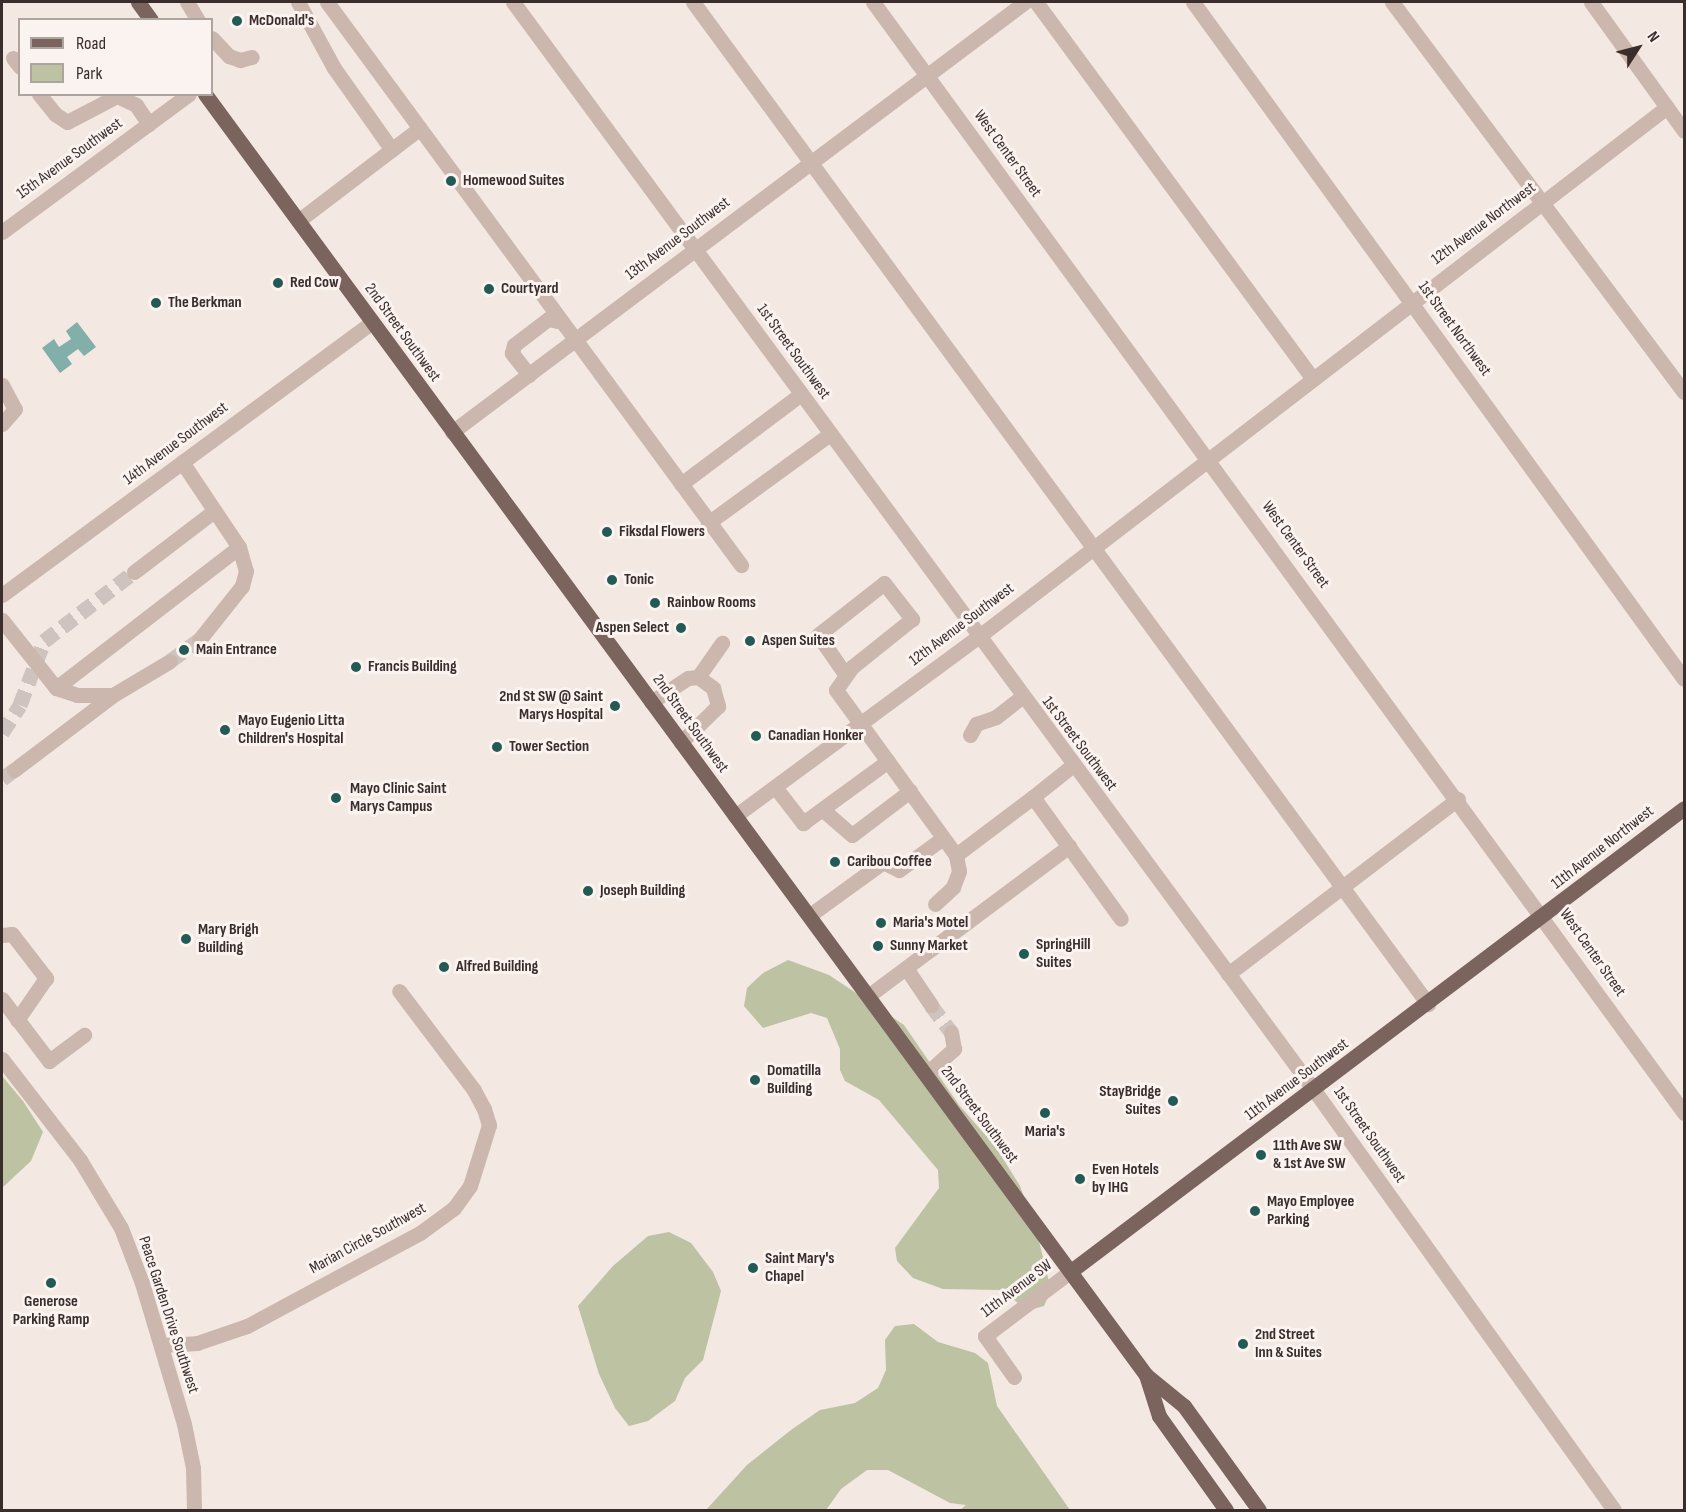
<!DOCTYPE html>
<html>
<head>
<meta charset="utf-8">
<style>
	body { margin:0 }
	#map { position:relative; width:1686px; height:1512px; overflow:hidden; background:#f3e8e2; font-family:"Sofia Sans Condensed",sans-serif }
	div>[style] { position:absolute }
	[style*='--x'] { left:calc(var(--x)*1px); top:calc(var(--y)*1px); width:calc(var(--w)*1px); rotate:calc(var(--a)*1deg) }
	.green>* { inset:0; background:#bcc2a2 }
	.water>* { inset:0; background:#82afaa }
	.minor-tunnel>* { height:15px; margin-top:-7.5px; transform-origin:0; background:repeating-linear-gradient(90deg,#cec3be 0 15px,transparent 0 23px) }
	.minor>* { height:15px; margin:-7.5px; padding:0 7.5px; transform-origin:7.5px; border-radius:7.5px; background:#cbb7ae }
	.major>* { height:15px; margin:-7.5px; padding:0 7.5px; transform-origin:7.5px; border-radius:7.5px; background:#7b635e }
	.dots>* { width:16px; height:16px; translate:-50% -50%; box-sizing:border-box; border:3px solid #faf3ef; border-radius:50% }
	span { translate:-50% -50%; white-space:nowrap; text-align:center; line-height:1.15; -webkit-text-stroke:6px #faf3ef; paint-order:stroke }
	.poi-label { font-size:16px; color:#3a2e2c; font-weight:700 }
	.left { translate:0 -50%; text-align:left }
	.right { translate:-100% -50%; text-align:right }
	.street-label { font-size:16px; color:#3a2e2c }
	.frame { position:absolute; inset:0; border:3px solid #3a2e2c; pointer-events:none }
	.legend { position:absolute; left:18px; top:18px; width:195px; height:78px; box-sizing:border-box; background:#faf3ef; border:2px solid #ada4a1; margin:0; padding:8px 10px; list-style:none; font-size:18px; color:#3a2e2c }
	.legend li { display:flex; align-items:center; gap:12px; height:30px }
	.legend b { width:30px; border:2px solid #ada4a1 }
	.north { position:absolute; left:1608px; top:18px; width:60px; height:60px; -webkit-text-stroke:4px #faf3ef; paint-order:stroke; rotate:54deg; font-size:16px; font-weight:700; line-height:24px; text-align:center; color:#3a2e2c }
	.north::after { content:''; display:block; margin:auto; width:21px; height:27px; background:#3a2e2c; clip-path:polygon(50% 0,100% 100%,50% 72%,0 100%) }
</style>
</head>
<body>
<div id="map">
	<div class="green">
		<i style="clip-path:polygon(788px 960px,829px 975px,904px 1025px,959px 1105px,995px 1146px,1020px 1186px,1037px 1233px,1051px 1290px,1044px 1306px,1033px 1309px,1022px 1306px,1001px 1290px,943px 1289px,913px 1278px,897px 1261px,895px 1248px,939px 1188px,938px 1170px,879px 1100px,845px 1081px,840px 1070px,840px 1049px,827px 1018px,811px 1013px,763px 1028px,744px 1006px,747px 988px,763px 973px)"></i>
		<i style="clip-path:polygon(2px 1076px,23px 1101px,43px 1132px,31px 1161px,2px 1188px)"></i>
		<i style="clip-path:polygon(669px 1232px,691px 1243px,713px 1272px,721px 1291px,703px 1360px,685px 1378px,675px 1401px,648px 1421px,629px 1426px,615px 1408px,599px 1374px,578px 1306px,613px 1266px,648px 1236px)"></i>
		<i style="clip-path:polygon(914px 1324px,938px 1342px,975px 1353px,988px 1363px,997px 1406px,1070px 1510px,960px 1510px,966px 1505px,950px 1503px,888px 1470px,867px 1470px,841px 1489px,826px 1510px,706px 1510px,747px 1465px,791px 1430px,820px 1410px,855px 1403px,878px 1388px,886px 1370px,885px 1340px,895px 1326px)"></i>
	</div>
	<div class="water">
		<i style="clip-path:polygon(77px 322px,96px 347px,84px 356px,78px 349px,67px 357px,72px 364px,60px 373px,42px 348px,54px 339px,59px 347px,71px 339px,66px 331px)"></i>
	</div>
	<div class="minor-tunnel">
		<i style="--x:170;--y:661;--w:36;--a:-36"></i>
		<i style="--x:2;--y:733;--w:33;--a:-57"></i>
		<i style="--x:20;--y:705;--w:68;--a:-69.4"></i>
		<i style="--x:44;--y:641;--w:113;--a:-37.5"></i>
		<i style="--x:2;--y:779;--w:15;--a:-37"></i>
		<i style="--x:931;--y:1005;--w:34;--a:53"></i>
	</div>
	<div class="minor">
		<i style="--x:187;--y:2;--w:21;--a:59"></i>
		<i style="--x:298;--y:2;--w:75;--a:61.4"></i>
		<i style="--x:334;--y:68;--w:100;--a:54.7"></i>
		<i style="--x:327;--y:2;--w:699;--a:53.67"></i>
		<i style="--x:513;--y:2;--w:1351;--a:53.64"></i>
		<i style="--x:1314;--y:1090;--w:516;--a:54.46"></i>
		<i style="--x:693;--y:2;--w:1243;--a:53.74"></i>
		<i style="--x:873;--y:2;--w:1376;--a:53.87"></i>
		<i style="--x:1036;--y:2;--w:468;--a:53.7"></i>
		<i style="--x:1193;--y:2;--w:836;--a:54.05"></i>
		<i style="--x:1392;--y:2;--w:487;--a:53.2"></i>
		<i style="--x:1591;--y:2;--w:159;--a:54.2"></i>
		<i style="--x:212;--y:38;--w:25;--a:47"></i>
		<i style="--x:229;--y:56;--w:12;--a:20"></i>
		<i style="--x:240;--y:60;--w:12;--a:-14"></i>
		<i style="--x:13;--y:58;--w:11;--a:52"></i>
		<i style="--x:39;--y:94;--w:26;--a:51"></i>
		<i style="--x:55;--y:114;--w:14;--a:34"></i>
		<i style="--x:67;--y:122;--w:56;--a:-27.5"></i>
		<i style="--x:117;--y:96;--w:21;--a:25"></i>
		<i style="--x:136;--y:105;--w:23;--a:56"></i>
		<i style="--x:298;--y:221;--w:153;--a:-37.3"></i>
		<i style="--x:2;--y:232;--w:232;--a:-36.4"></i>
		<i style="--x:529;--y:375;--w:28;--a:-128"></i>
		<i style="--x:512;--y:353;--w:8;--a:-76"></i>
		<i style="--x:514;--y:345;--w:43;--a:-37.4"></i>
		<i style="--x:548;--y:319;--w:14;--a:12"></i>
		<i style="--x:2;--y:385;--w:27;--a:62"></i>
		<i style="--x:15;--y:409;--w:20;--a:131"></i>
		<i style="--x:452;--y:432;--w:716;--a:-36.89"></i>
		<i style="--x:182;--y:462;--w:102;--a:56.2"></i>
		<i style="--x:239;--y:547;--w:25;--a:74"></i>
		<i style="--x:246;--y:571;--w:16;--a:105"></i>
		<i style="--x:242;--y:586;--w:69;--a:128.5"></i>
		<i style="--x:681;--y:484;--w:150;--a:-36.9"></i>
		<i style="--x:708;--y:523;--w:151;--a:-36.1"></i>
		<i style="--x:134;--y:572;--w:101;--a:-37.3"></i>
		<i style="--x:2;--y:595;--w:460;--a:-36.4"></i>
		<i style="--x:2;--y:620;--w:87;--a:51.5"></i>
		<i style="--x:56;--y:688;--w:22;--a:18"></i>
		<i style="--x:77;--y:695;--w:36;--a:0"></i>
		<i style="--x:845;--y:674;--w:47;--a:-124.7"></i>
		<i style="--x:818;--y:635;--w:84;--a:-38.2"></i>
		<i style="--x:884;--y:583;--w:46;--a:52.1"></i>
		<i style="--x:912;--y:619;--w:77;--a:141.3"></i>
		<i style="--x:852;--y:667;--w:28;--a:125"></i>
		<i style="--x:836;--y:690;--w:204;--a:54"></i>
		<i style="--x:956;--y:855;--w:96;--a:-37"></i>
		<i style="--x:1033;--y:797;--w:150;--a:54.2"></i>
		<i style="--x:698;--y:677;--w:42;--a:-54.8"></i>
		<i style="--x:56;--y:688;--w:231;--a:-37.6"></i>
		<i style="--x:651;--y:702;--w:44;--a:-33"></i>
		<i style="--x:688;--y:678;--w:10;--a:-6"></i>
		<i style="--x:698;--y:677;--w:19;--a:36"></i>
		<i style="--x:713;--y:688;--w:19;--a:74"></i>
		<i style="--x:718;--y:706;--w:52;--a:135.8"></i>
		<i style="--x:970;--y:735;--w:13;--a:-61"></i>
		<i style="--x:976;--y:724;--w:21;--a:-19"></i>
		<i style="--x:996;--y:717;--w:33;--a:-38"></i>
		<i style="--x:14;--y:770;--w:124;--a:-37.1"></i>
		<i style="--x:113;--y:695;--w:66;--a:-30.8"></i>
		<i style="--x:775;--y:787;--w:46;--a:52.1"></i>
		<i style="--x:803;--y:823;--w:105;--a:-36.1"></i>
		<i style="--x:1033;--y:797;--w:51;--a:-38.7"></i>
		<i style="--x:823;--y:810;--w:38;--a:41"></i>
		<i style="--x:852;--y:835;--w:73;--a:-37.2"></i>
		<i style="--x:735;--y:816;--w:302;--a:-36.4"></i>
		<i style="--x:978;--y:637;--w:869;--a:-37.57"></i>
		<i style="--x:935;--y:904;--w:25;--a:-43"></i>
		<i style="--x:953;--y:887;--w:17;--a:-69"></i>
		<i style="--x:959;--y:871;--w:16;--a:-101"></i>
		<i style="--x:810;--y:915;--w:90;--a:-36"></i>
		<i style="--x:883;--y:862;--w:18;--a:27"></i>
		<i style="--x:899;--y:870;--w:54;--a:-36"></i>
		<i style="--x:2;--y:935;--w:10;--a:-6"></i>
		<i style="--x:12;--y:934;--w:56;--a:52.3"></i>
		<i style="--x:46;--y:978;--w:51;--a:124.6"></i>
		<i style="--x:906;--y:968;--w:45;--a:56"></i>
		<i style="--x:1228;--y:974;--w:289;--a:-37.3"></i>
		<i style="--x:868;--y:996;--w:251;--a:-36.7"></i>
		<i style="--x:2;--y:999;--w:78;--a:52.8"></i>
		<i style="--x:49;--y:1061;--w:44;--a:-36.6"></i>
		<i style="--x:2;--y:1059;--w:128;--a:52.3"></i>
		<i style="--x:80;--y:1160;--w:79;--a:58.9"></i>
		<i style="--x:121;--y:1228;--w:59;--a:69.1"></i>
		<i style="--x:142;--y:1283;--w:147;--a:73.4"></i>
		<i style="--x:184;--y:1424;--w:45;--a:78.4"></i>
		<i style="--x:193;--y:1468;--w:42;--a:88.6"></i>
		<i style="--x:926;--y:1074;--w:38;--a:-42"></i>
		<i style="--x:954;--y:1049;--w:17;--a:-100"></i>
		<i style="--x:161;--y:1345;--w:36;--a:-3"></i>
		<i style="--x:197;--y:1343;--w:53;--a:-18.8"></i>
		<i style="--x:247;--y:1326;--w:196;--a:-28.3"></i>
		<i style="--x:420;--y:1233;--w:42;--a:-36.3"></i>
		<i style="--x:454;--y:1208;--w:27;--a:-54"></i>
		<i style="--x:470;--y:1186;--w:64;--a:-72.7"></i>
		<i style="--x:489;--y:1125;--w:17;--a:-107"></i>
		<i style="--x:484;--y:1109;--w:21;--a:-118"></i>
		<i style="--x:474;--y:1090;--w:124;--a:-127.1"></i>
		<i style="--x:1014;--y:1377;--w:50;--a:-125.3"></i>
		<i style="--x:985;--y:1336;--w:108;--a:-37.1"></i>
	</div>
	<div class="major">
		<i style="--x:138;--y:2;--w:22;--a:54"></i>
		<i style="--x:205;--y:94;--w:1589;--a:53.7"></i>
		<i style="--x:1146;--y:1375;--w:49;--a:39.2"></i>
		<i style="--x:1184;--y:1406;--w:128;--a:54.2"></i>
		<i style="--x:1071;--y:1271;--w:768;--a:-37.06"></i>
		<i style="--x:1146;--y:1375;--w:43;--a:72.4"></i>
		<i style="--x:1159;--y:1416;--w:115;--a:54.5"></i>
	</div>
	<div class="dots">
		<i style="left:237px;top:21px;background:#235a55"></i>
		<i style="left:451px;top:181px;background:#235a55"></i>
		<i style="left:278px;top:283px;background:#235a55"></i>
		<i style="left:489px;top:289px;background:#235a55"></i>
		<i style="left:156px;top:303px;background:#235a55"></i>
		<i style="left:607px;top:532px;background:#235a55"></i>
		<i style="left:612px;top:580px;background:#235a55"></i>
		<i style="left:655px;top:603px;background:#235a55"></i>
		<i style="left:681px;top:628px;background:#235a55"></i>
		<i style="left:750px;top:641px;background:#235a55"></i>
		<i style="left:184px;top:650px;background:#235a55"></i>
		<i style="left:356px;top:667px;background:#235a55"></i>
		<i style="left:615px;top:706px;background:#235a55"></i>
		<i style="left:225px;top:730px;background:#235a55"></i>
		<i style="left:756px;top:736px;background:#235a55"></i>
		<i style="left:497px;top:747px;background:#235a55"></i>
		<i style="left:336px;top:798px;background:#235a55"></i>
		<i style="left:835px;top:862px;background:#235a55"></i>
		<i style="left:588px;top:891px;background:#235a55"></i>
		<i style="left:881px;top:923px;background:#235a55"></i>
		<i style="left:186px;top:939px;background:#235a55"></i>
		<i style="left:878px;top:946px;background:#235a55"></i>
		<i style="left:1024px;top:954px;background:#235a55"></i>
		<i style="left:444px;top:967px;background:#235a55"></i>
		<i style="left:755px;top:1080px;background:#235a55"></i>
		<i style="left:1173px;top:1101px;background:#235a55"></i>
		<i style="left:1045px;top:1113px;background:#235a55"></i>
		<i style="left:1261px;top:1155px;background:#235a55"></i>
		<i style="left:1080px;top:1179px;background:#235a55"></i>
		<i style="left:1255px;top:1211px;background:#235a55"></i>
		<i style="left:753px;top:1268px;background:#235a55"></i>
		<i style="left:51px;top:1283px;background:#235a55"></i>
		<i style="left:1243px;top:1344px;background:#235a55"></i>
	</div>
	<div class="poi-label">
		<span class="left" style="left:249px;top:21px">McDonald's</span>
		<span class="left" style="left:463px;top:181px">Homewood Suites</span>
		<span class="left" style="left:290px;top:283px">Red Cow</span>
		<span class="left" style="left:501px;top:289px">Courtyard</span>
		<span class="left" style="left:168px;top:303px">The Berkman</span>
		<span class="left" style="left:619px;top:532px">Fiksdal Flowers</span>
		<span class="left" style="left:624px;top:580px">Tonic</span>
		<span class="left" style="left:667px;top:603px">Rainbow Rooms</span>
		<span class="right" style="left:669px;top:628px">Aspen Select</span>
		<span class="left" style="left:762px;top:641px">Aspen Suites</span>
		<span class="left" style="left:196px;top:650px">Main Entrance</span>
		<span class="left" style="left:368px;top:667px">Francis Building</span>
		<span class="right" style="left:603px;top:706px">2nd St SW @ Saint<br>Marys Hospital</span>
		<span class="left" style="left:238px;top:730px">Mayo Eugenio Litta<br>Children's Hospital</span>
		<span class="left" style="left:768px;top:736px">Canadian Honker</span>
		<span class="left" style="left:509px;top:747px">Tower Section</span>
		<span class="left" style="left:350px;top:798px">Mayo Clinic Saint<br>Marys Campus</span>
		<span class="left" style="left:847px;top:862px">Caribou Coffee</span>
		<span class="left" style="left:600px;top:891px">Joseph Building</span>
		<span class="left" style="left:893px;top:923px">Maria's Motel</span>
		<span class="left" style="left:198px;top:939px">Mary Brigh<br>Building</span>
		<span class="left" style="left:1036px;top:954px">SpringHill<br>Suites</span>
		<span class="left" style="left:890px;top:946px">Sunny Market</span>
		<span class="left" style="left:456px;top:967px">Alfred Building</span>
		<span class="left" style="left:767px;top:1080px">Domatilla<br>Building</span>
		<span class="right" style="left:1161px;top:1101px">StayBridge<br>Suites</span>
		<span style="left:1045px;top:1132px">Maria's</span>
		<span class="left" style="left:1273px;top:1155px">11th Ave SW<br>&amp; 1st Ave SW</span>
		<span class="left" style="left:1092px;top:1179px">Even Hotels<br>by IHG</span>
		<span class="left" style="left:1267px;top:1211px">Mayo Employee<br>Parking</span>
		<span class="left" style="left:765px;top:1268px">Saint Mary's<br>Chapel</span>
		<span style="left:51px;top:1311px">Generose<br>Parking Ramp</span>
		<span class="left" style="left:1255px;top:1344px">2nd Street<br>Inn &amp; Suites</span>
	</div>
	<div class="street-label">
		<span style="left:1007px;top:154px;rotate:54deg">West Center Street</span>
		<span style="left:70px;top:159px;rotate:-36deg">15th Avenue Southwest</span>
		<span style="left:1484px;top:224px;rotate:-37deg">12th Avenue Northwest</span>
		<span style="left:678px;top:239px;rotate:-37deg">13th Avenue Southwest</span>
		<span style="left:1454px;top:329px;rotate:54deg">1st Street Northwest</span>
		<span style="left:402px;top:333px;rotate:54deg">2nd Street Southwest</span>
		<span style="left:793px;top:352px;rotate:54deg">1st Street Southwest</span>
		<span style="left:176px;top:444px;rotate:-37deg">14th Avenue Southwest</span>
		<span style="left:1295px;top:545px;rotate:54deg">West Center Street</span>
		<span style="left:962px;top:625px;rotate:-37deg">12th Avenue Southwest</span>
		<span style="left:690px;top:724px;rotate:54deg">2nd Street Southwest</span>
		<span style="left:1079px;top:744px;rotate:53deg">1st Street Southwest</span>
		<span style="left:1603px;top:848px;rotate:-38deg">11th Avenue Northwest</span>
		<span style="left:1592px;top:953px;rotate:55deg">West Center Street</span>
		<span style="left:1297px;top:1080px;rotate:-37deg">11th Avenue Southwest</span>
		<span style="left:979px;top:1115px;rotate:53deg">2nd Street Southwest</span>
		<span style="left:1369px;top:1135px;rotate:55deg">1st Street Southwest</span>
		<span style="left:368px;top:1239px;rotate:-29deg">Marian Circle Southwest</span>
		<span style="left:1017px;top:1289px;rotate:-37deg">11th Avenue SW</span>
		<span style="left:168px;top:1315px;rotate:72deg">Peace Garden Drive Southwest</span>
	</div>
	<div class="frame"></div>
	<ul class="legend">
	<li><b style="height:8px;background:#7b635e"></b>Road</li>
	<li><b style="height:16px;background:#bcc2a2"></b>Park</li>
	</ul>
	<div class="north">N</div>
</div>
</body>
</html>
